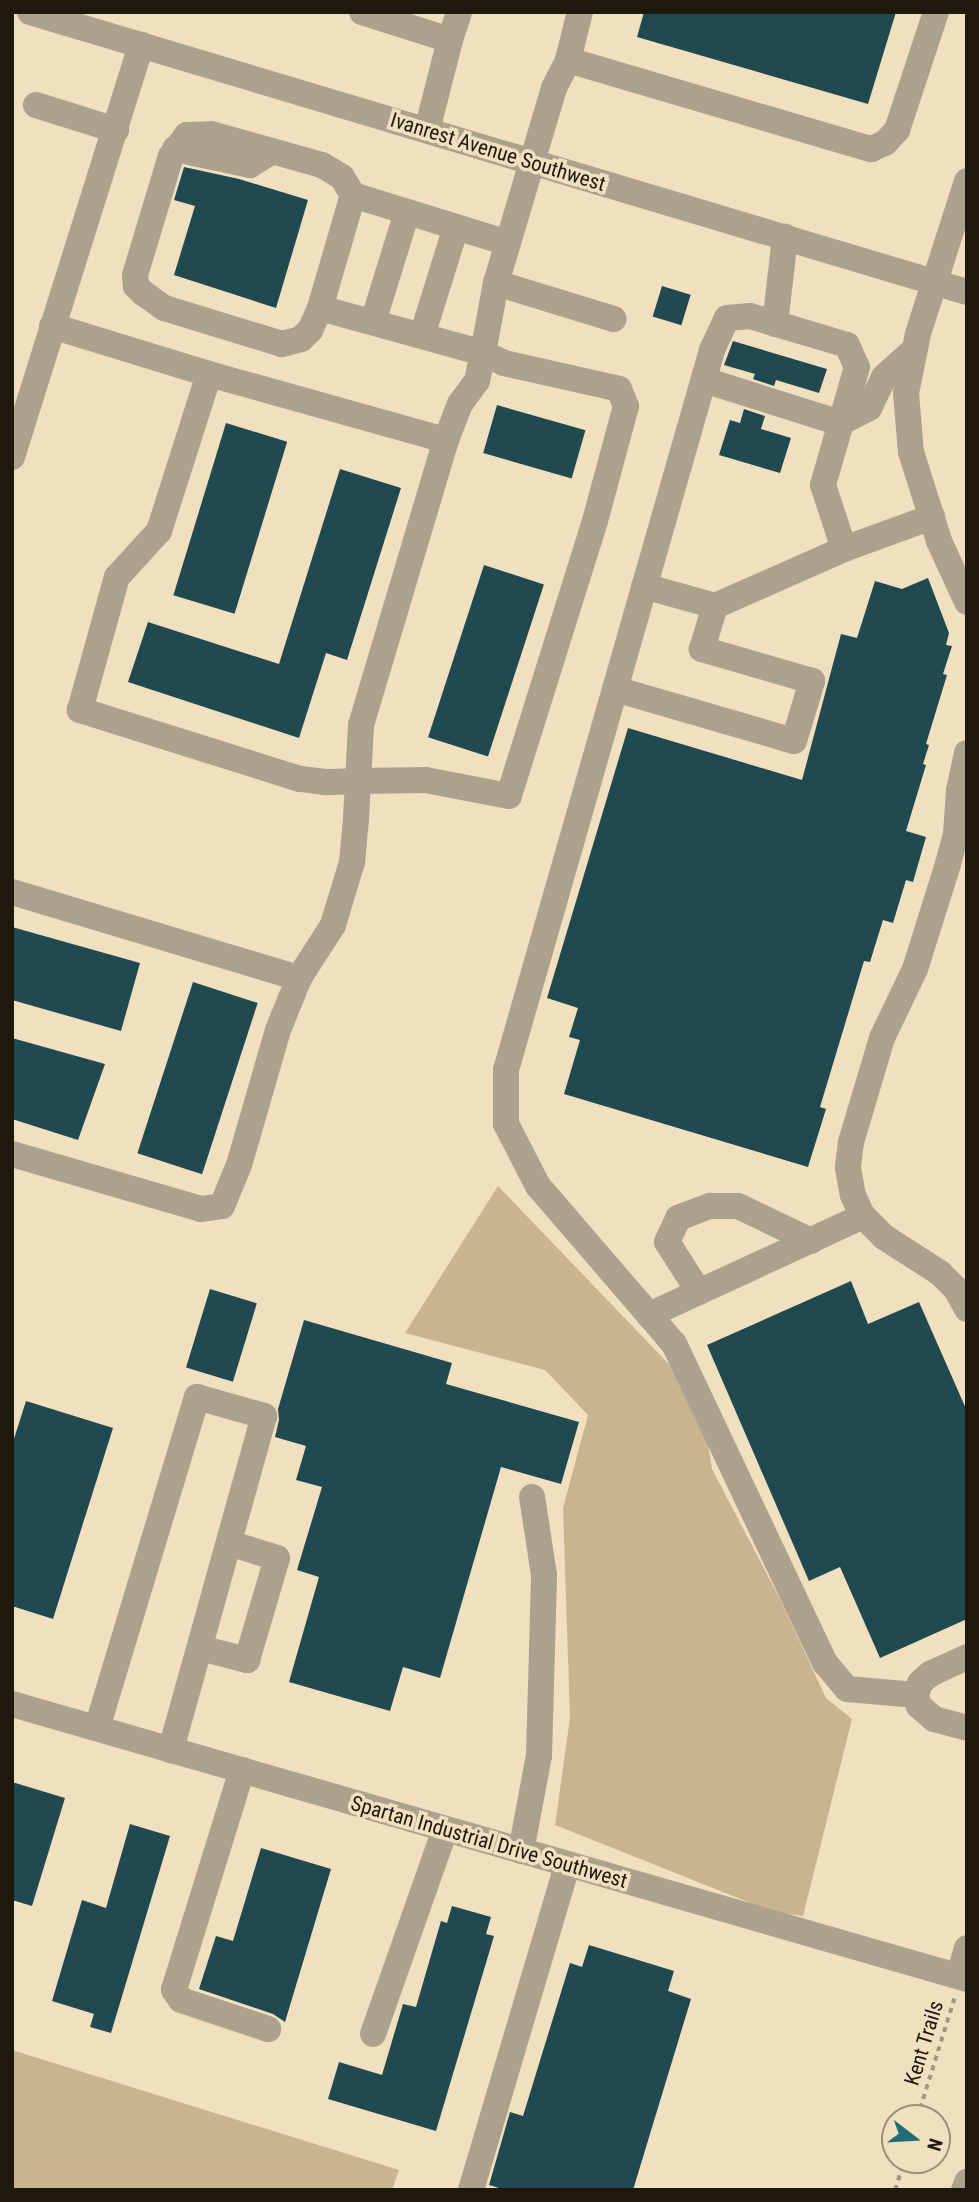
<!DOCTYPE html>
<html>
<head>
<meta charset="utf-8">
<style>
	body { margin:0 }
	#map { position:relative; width:979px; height:2202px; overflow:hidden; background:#f1e0bf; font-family:"Roboto Condensed",sans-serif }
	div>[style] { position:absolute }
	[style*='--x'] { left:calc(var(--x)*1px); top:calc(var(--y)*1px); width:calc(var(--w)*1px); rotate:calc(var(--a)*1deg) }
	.green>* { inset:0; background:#c8b58f }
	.building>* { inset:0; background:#204a4f; transform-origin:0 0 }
	.path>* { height:3.5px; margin-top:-1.75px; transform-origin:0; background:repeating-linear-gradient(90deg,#a2967c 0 5px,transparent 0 10px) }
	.minor>* { height:26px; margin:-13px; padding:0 13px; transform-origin:13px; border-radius:13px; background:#aca18c }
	span { translate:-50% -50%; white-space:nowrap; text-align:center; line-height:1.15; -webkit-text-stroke:7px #f1e0bf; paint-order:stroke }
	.street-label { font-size:21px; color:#1f190d }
	.frame { position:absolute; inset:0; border:14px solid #1f190d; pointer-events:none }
	.north { position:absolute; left:881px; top:2104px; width:70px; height:70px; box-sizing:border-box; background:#f1e0bf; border:2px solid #9d9078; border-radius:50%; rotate:107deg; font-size:19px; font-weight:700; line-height:28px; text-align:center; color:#1f190d }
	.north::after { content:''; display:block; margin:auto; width:24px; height:32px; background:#226c76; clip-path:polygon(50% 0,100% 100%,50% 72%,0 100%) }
</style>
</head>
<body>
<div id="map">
	<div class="green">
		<i style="clip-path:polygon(498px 1186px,686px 1382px,704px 1419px,712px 1469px,781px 1601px,826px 1698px,852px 1719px,803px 1916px,770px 1911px,555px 1825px,570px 1718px,563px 1508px,588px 1415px,545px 1370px,405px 1333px)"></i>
		<i style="clip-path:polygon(12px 2050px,399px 2170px,392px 2190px,12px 2190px)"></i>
	</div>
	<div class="building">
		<i style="clip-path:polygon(644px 12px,896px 12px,868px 104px,637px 37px)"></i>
		<i style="clip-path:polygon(184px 167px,239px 179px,308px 200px,276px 308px,174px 275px,195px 206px,174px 200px)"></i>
		<i style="left:662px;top:286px;width:30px;height:32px;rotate:17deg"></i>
		<i style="clip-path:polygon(733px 341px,827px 369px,819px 393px,776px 380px,774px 386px,753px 379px,755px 374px,724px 365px)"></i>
		<i style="left:497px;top:405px;width:92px;height:50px;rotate:16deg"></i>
		<i style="clip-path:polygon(744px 409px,765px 416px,761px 429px,791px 438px,780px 473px,719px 455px,730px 420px,740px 423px)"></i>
		<i style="left:226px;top:423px;width:64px;height:180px;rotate:17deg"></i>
		<i style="clip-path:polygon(340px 469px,401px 488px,347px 660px,326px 653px,299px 738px,128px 682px,148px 622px,279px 664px)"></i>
		<i style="left:484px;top:565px;width:63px;height:181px;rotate:18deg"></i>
		<i style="clip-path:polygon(928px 578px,949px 633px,946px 645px,952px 646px,943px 674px,947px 675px,926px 744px,929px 745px,923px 764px,926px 765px,906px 831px,926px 837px,913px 882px,906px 880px,893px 923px,883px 920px,870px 962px,864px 961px,820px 1107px,826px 1109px,808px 1167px,564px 1094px,580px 1040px,569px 1037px,578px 1008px,547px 998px,628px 728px,802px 780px,841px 634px,857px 638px,875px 581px,902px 589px)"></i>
		<i style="clip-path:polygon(12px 927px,140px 963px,121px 1031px,12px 1000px)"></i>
		<i style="left:193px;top:982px;width:68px;height:180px;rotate:18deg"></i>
		<i style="clip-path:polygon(12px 1038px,105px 1064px,78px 1140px,12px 1119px)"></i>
		<i style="clip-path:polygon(851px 1281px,868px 1324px,919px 1302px,967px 1411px,967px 1619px,880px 1658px,840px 1567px,809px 1581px,707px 1345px)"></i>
		<i style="left:210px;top:1289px;width:49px;height:82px;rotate:17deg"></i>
		<i style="clip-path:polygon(304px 1320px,452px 1363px,446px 1384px,579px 1422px,561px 1484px,501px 1467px,440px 1678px,403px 1667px,390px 1711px,289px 1682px,319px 1577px,297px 1570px,322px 1487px,296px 1480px,306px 1446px,275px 1437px,279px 1420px,278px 1409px)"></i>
		<i style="clip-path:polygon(26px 1401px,113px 1428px,53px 1619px,12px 1606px,12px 1445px)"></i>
		<i style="clip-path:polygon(12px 1782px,65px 1798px,32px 1906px,12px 1900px)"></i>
		<i style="clip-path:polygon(130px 1824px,170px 1836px,111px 2033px,90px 2027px,94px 2014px,52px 2001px,82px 1900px,106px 1908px)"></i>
		<i style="clip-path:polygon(261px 1848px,331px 1869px,285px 2022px,273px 2014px,199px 1989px,216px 1936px,233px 1941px)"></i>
		<i style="clip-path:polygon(452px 1906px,491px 1917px,486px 1934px,494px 1936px,436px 2131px,328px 2099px,339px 2062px,382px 2075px,403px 2004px,416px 2007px,441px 1921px,447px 1923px)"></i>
		<i style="clip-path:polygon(589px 1945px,674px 1971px,668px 1991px,691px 1999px,633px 2190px,506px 2190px,489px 2185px,510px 2112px,523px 2116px,570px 1963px,582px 1967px)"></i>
	</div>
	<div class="path">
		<i style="--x:917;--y:2118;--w:128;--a:-72.7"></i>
		<i style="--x:895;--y:2190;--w:31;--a:-73"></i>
	</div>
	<div class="minor">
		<i style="--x:30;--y:12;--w:978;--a:16.64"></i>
		<i style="--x:362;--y:12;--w:92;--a:17.7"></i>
		<i style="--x:450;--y:40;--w:93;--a:104.3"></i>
		<i style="--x:450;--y:40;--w:29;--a:-72"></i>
		<i style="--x:568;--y:60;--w:49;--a:-76"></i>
		<i style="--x:36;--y:105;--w:84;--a:17.4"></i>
		<i style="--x:175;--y:149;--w:77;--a:12"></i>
		<i style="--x:250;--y:165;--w:26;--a:-32"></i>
		<i style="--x:967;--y:181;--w:161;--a:107.8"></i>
		<i style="--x:918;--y:334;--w:60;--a:101.5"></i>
		<i style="--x:906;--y:393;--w:59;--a:85.2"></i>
		<i style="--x:911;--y:452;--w:93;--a:72.5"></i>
		<i style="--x:939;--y:541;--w:67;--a:65.3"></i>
		<i style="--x:508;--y:243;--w:162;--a:-162.8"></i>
		<i style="--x:353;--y:195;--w:118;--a:106.3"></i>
		<i style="--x:320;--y:308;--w:169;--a:15.4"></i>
		<i style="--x:483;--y:353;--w:71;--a:-79.5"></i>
		<i style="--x:496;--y:283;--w:126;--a:-73.4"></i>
		<i style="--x:532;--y:162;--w:77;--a:-73.4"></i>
		<i style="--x:554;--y:88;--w:31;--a:-63"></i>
		<i style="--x:568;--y:60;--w:316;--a:16.4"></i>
		<i style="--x:871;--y:149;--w:15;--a:-23"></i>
		<i style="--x:885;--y:143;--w:18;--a:-47"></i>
		<i style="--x:897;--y:130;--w:124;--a:-71.7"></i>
		<i style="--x:496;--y:283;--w:123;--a:17"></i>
		<i style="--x:320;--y:308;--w:24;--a:114"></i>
		<i style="--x:310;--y:330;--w:13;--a:135"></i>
		<i style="--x:301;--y:339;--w:20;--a:165"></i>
		<i style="--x:282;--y:344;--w:123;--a:-163"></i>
		<i style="--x:164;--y:308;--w:26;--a:-144"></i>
		<i style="--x:143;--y:293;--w:10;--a:-135"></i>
		<i style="--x:136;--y:286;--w:11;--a:-95"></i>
		<i style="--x:135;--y:275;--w:124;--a:-73.2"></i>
		<i style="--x:171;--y:156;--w:26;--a:-53"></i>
		<i style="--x:187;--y:135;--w:24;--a:-2"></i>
		<i style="--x:211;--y:134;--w:115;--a:15.6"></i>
		<i style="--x:322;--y:165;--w:23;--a:31"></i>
		<i style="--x:342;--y:177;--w:21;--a:59"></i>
		<i style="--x:373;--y:322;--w:115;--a:-72.8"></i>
		<i style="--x:775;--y:324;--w:88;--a:-83.4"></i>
		<i style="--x:52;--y:326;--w:164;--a:17"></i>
		<i style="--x:422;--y:336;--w:114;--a:-72.7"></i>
		<i style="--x:704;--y:380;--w:143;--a:17.5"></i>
		<i style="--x:840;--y:423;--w:33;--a:-27"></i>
		<i style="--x:869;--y:408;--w:34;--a:-64"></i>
		<i style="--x:884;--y:377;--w:40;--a:-42"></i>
		<i style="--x:12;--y:457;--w:432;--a:-72.6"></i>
		<i style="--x:644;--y:586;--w:74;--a:15.7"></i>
		<i style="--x:615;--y:689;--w:186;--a:16.2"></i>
		<i style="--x:794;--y:741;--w:63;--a:-73.3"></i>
		<i style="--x:812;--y:681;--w:115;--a:-163.8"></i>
		<i style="--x:702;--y:649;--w:45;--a:-73.2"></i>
		<i style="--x:715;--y:606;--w:141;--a:-23.8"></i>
		<i style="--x:967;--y:753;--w:38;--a:102"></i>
		<i style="--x:959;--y:790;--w:44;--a:93.9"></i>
		<i style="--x:956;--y:834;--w:31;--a:105"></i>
		<i style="--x:948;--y:864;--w:110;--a:107.4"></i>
		<i style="--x:915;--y:969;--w:76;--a:115.6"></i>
		<i style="--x:882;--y:1038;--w:109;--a:106.6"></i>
		<i style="--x:851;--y:1142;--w:26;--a:97"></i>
		<i style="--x:848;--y:1168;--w:27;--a:80"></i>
		<i style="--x:853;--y:1195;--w:22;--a:66"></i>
		<i style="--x:862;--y:1215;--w:31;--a:45"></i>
		<i style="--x:884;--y:1237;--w:67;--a:32.7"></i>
		<i style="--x:940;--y:1273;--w:23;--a:45"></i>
		<i style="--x:956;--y:1289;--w:23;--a:61"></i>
		<i style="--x:12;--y:892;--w:300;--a:16.7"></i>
		<i style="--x:12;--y:1154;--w:197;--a:16.2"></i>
		<i style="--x:201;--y:1209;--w:21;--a:-8"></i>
		<i style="--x:222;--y:1206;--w:44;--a:-67.5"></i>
		<i style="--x:239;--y:1165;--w:141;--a:-73.9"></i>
		<i style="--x:278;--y:1030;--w:56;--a:-68"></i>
		<i style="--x:299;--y:978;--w:63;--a:-57.3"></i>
		<i style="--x:333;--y:925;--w:66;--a:-73.2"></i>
		<i style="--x:352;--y:862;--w:43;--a:-84.7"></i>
		<i style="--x:356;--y:819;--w:38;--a:-87"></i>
		<i style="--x:358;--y:781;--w:56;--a:-86.9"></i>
		<i style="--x:361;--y:725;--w:297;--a:-73.4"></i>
		<i style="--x:446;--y:440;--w:39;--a:-69"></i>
		<i style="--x:460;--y:404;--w:29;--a:-54"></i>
		<i style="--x:477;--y:381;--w:29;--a:-78"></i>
		<i style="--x:483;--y:353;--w:23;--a:25"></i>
		<i style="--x:504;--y:363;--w:118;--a:12.7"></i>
		<i style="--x:619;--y:389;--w:18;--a:68"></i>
		<i style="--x:626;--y:406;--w:119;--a:105.1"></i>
		<i style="--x:595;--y:521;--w:288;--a:107.4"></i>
		<i style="--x:509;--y:796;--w:85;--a:-169.1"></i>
		<i style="--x:426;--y:780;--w:68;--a:179.2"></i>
		<i style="--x:358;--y:781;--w:33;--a:178"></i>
		<i style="--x:325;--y:782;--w:25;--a:-173"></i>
		<i style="--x:300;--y:779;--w:231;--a:-162.6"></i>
		<i style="--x:80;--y:710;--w:138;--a:-74.5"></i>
		<i style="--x:117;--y:577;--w:62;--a:-47.6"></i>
		<i style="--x:159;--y:531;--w:165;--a:-72.3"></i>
		<i style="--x:209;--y:374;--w:246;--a:15.6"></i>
		<i style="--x:699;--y:1292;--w:59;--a:-122.6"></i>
		<i style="--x:667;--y:1242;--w:26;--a:-65"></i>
		<i style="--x:678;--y:1218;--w:34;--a:-21"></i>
		<i style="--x:710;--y:1206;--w:28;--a:0"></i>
		<i style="--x:738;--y:1206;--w:81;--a:25.6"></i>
		<i style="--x:649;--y:1315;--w:236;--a:-24.8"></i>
		<i style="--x:200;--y:1648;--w:49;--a:14.3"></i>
		<i style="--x:247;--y:1660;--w:106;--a:-73.6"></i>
		<i style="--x:277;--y:1558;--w:50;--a:-162.6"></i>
		<i style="--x:967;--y:1657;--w:41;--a:155.3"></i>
		<i style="--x:930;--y:1674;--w:13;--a:138"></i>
		<i style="--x:920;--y:1683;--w:13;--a:108"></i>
		<i style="--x:916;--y:1695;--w:11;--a:75"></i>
		<i style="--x:919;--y:1706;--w:20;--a:41"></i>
		<i style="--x:934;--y:1719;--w:34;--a:15"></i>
		<i style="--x:916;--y:1695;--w:69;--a:-175"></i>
		<i style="--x:847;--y:1689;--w:34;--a:-130"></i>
		<i style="--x:825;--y:1663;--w:353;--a:-115.3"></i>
		<i style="--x:674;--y:1344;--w:208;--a:-130.7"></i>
		<i style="--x:538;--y:1186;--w:70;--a:-117.3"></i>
		<i style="--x:506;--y:1124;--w:54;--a:-90"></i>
		<i style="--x:506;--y:1070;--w:749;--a:-74.03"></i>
		<i style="--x:712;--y:350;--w:35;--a:-65"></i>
		<i style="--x:727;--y:318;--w:23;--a:-5"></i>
		<i style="--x:750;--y:316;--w:101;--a:16.6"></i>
		<i style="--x:847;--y:345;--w:24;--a:66"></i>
		<i style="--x:857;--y:367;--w:123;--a:106.1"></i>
		<i style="--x:823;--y:485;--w:67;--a:71.8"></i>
		<i style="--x:844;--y:549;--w:94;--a:-20"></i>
		<i style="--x:12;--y:1704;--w:994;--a:16.06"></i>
		<i style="--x:97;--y:1728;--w:346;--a:-73.2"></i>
		<i style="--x:197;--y:1397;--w:70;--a:15.8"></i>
		<i style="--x:264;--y:1416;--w:347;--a:105.6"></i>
		<i style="--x:242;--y:1770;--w:230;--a:107.2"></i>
		<i style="--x:174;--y:1990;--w:12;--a:55"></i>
		<i style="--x:181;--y:2000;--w:92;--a:18.4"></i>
		<i style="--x:521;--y:1851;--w:97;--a:-79.3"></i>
		<i style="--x:539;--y:1756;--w:181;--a:-88.4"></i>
		<i style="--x:544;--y:1575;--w:79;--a:-98.7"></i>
		<i style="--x:959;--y:1976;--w:29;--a:-74"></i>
		<i style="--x:373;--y:2034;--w:217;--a:-70.6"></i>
		<i style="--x:471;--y:2190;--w:339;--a:-73.5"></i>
		<i style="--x:964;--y:2190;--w:9;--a:-69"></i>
	</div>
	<div class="street-label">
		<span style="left:498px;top:152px;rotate:17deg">Ivanrest Avenue Southwest</span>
		<span style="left:489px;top:1842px;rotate:16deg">Spartan Industrial Drive Southwest</span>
		<span style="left:924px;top:2043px;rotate:-73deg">Kent Trails</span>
	</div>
	<div class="frame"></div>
	<div class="north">N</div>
</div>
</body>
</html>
